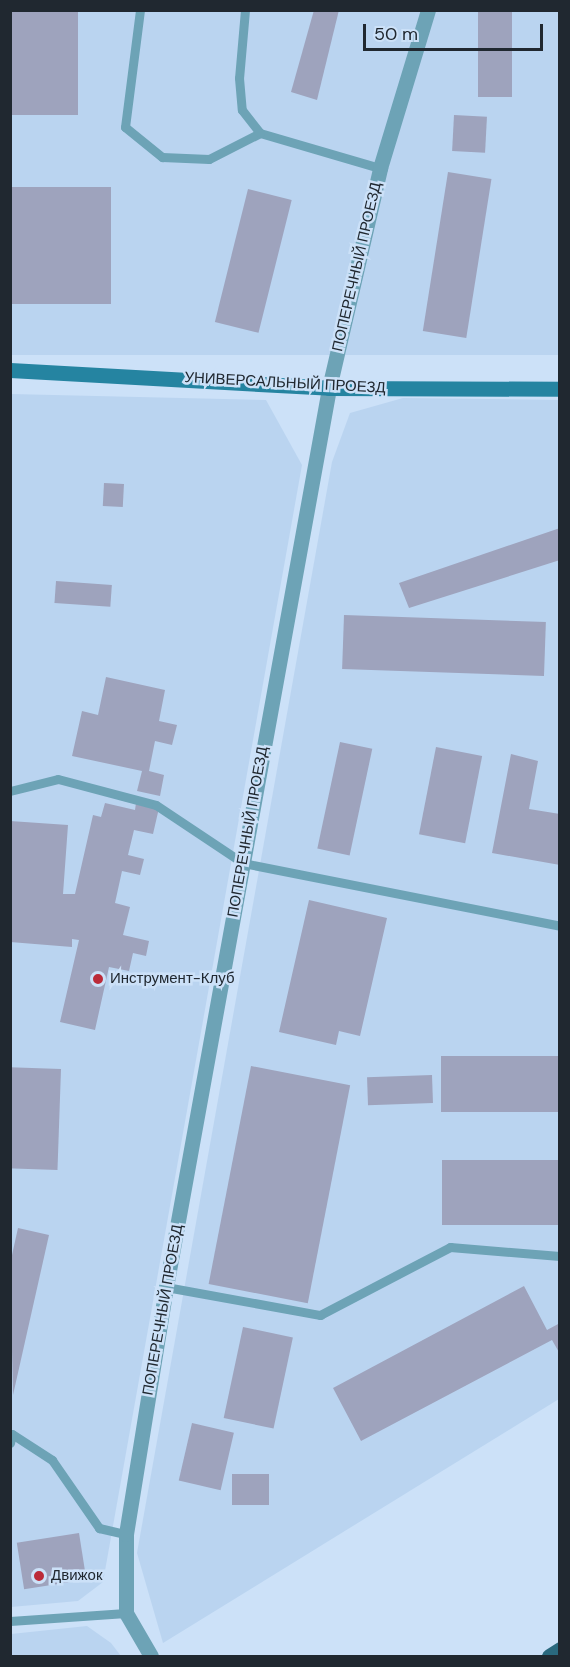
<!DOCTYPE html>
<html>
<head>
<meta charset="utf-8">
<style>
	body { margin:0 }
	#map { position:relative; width:570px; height:1667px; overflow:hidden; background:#cce1f8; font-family:"DM Sans",sans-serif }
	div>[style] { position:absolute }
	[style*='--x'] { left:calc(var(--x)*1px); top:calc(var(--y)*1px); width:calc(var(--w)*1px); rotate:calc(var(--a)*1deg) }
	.built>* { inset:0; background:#bad4f0; transform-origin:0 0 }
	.building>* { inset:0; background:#9ea3bd; transform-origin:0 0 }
	.lane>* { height:9px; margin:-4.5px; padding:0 4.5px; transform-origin:4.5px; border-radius:4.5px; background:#6da3b6 }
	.street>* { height:15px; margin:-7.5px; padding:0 7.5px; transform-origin:7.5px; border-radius:7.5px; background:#6da3b6 }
	.secondary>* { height:15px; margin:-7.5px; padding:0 7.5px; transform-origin:7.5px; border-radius:7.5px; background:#2584a1 }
	.primary>* { height:15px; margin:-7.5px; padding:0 7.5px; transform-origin:7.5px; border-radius:7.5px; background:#2a697e }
	.dots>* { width:16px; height:16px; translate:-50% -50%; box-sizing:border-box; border:3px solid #cce1f8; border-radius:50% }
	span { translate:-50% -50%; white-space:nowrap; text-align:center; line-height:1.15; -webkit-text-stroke:5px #cce1f8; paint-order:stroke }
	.street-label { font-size:15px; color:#202830 }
	.poi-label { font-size:15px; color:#202830 }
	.left { translate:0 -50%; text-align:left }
	.frame { position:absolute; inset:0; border:12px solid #202830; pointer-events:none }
	.scale { position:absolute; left:363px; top:24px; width:180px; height:27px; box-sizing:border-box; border:3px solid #202830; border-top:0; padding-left:8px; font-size:18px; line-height:21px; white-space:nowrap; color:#202830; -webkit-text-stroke:4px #cce1f8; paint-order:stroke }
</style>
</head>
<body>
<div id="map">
	<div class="built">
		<i style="left:11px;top:11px;width:548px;height:344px"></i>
		<i style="clip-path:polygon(11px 394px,266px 400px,302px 465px,103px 1582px,78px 1601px,11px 1607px)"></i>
		<i style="clip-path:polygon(403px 398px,559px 400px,559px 1399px,163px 1643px,137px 1553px,332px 462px,350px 413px)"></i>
		<i style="clip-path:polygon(87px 1626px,111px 1643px,121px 1656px,11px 1656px,11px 1634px)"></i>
	</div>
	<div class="building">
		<i style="left:10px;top:10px;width:68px;height:105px"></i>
		<i style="clip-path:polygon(314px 10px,339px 10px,317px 100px,291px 92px)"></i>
		<i style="left:478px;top:10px;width:34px;height:87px"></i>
		<i style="left:454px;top:115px;width:33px;height:36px;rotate:3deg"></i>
		<i style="left:448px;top:172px;width:44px;height:161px;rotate:9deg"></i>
		<i style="left:10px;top:187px;width:101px;height:117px"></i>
		<i style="left:248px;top:189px;width:45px;height:137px;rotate:14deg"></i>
		<i style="left:104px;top:483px;width:20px;height:23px;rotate:3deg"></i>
		<i style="clip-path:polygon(560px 528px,560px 560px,409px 608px,399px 583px)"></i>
		<i style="left:56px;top:581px;width:56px;height:22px;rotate:4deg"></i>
		<i style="left:344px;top:615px;width:202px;height:54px;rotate:2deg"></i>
		<i style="clip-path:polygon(106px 677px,165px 690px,159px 721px,177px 725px,172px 745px,155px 741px,149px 771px,164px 775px,160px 796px,137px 791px,142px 771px,72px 756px,82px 711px,98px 715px)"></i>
		<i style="left:340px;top:742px;width:33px;height:109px;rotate:12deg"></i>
		<i style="left:436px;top:747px;width:47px;height:89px;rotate:11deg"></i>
		<i style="clip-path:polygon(511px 754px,538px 761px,529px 809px,560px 814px,560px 865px,492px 853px)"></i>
		<i style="clip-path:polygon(105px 803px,135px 810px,136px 803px,159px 808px,153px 834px,134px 830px,128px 855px,144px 859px,140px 875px,122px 871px,115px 903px,130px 907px,123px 935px,149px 941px,146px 956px,133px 953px,129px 971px,109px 967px,95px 1030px,60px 1022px,79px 940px,72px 939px,72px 947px,10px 942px,10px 821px,68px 825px,63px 894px,75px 894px,93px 815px,101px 817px)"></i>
		<i style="clip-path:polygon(309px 900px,387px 918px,360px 1036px,339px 1031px,336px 1045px,279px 1032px)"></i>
		<i style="left:441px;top:1056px;width:119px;height:56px"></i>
		<i style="left:251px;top:1066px;width:101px;height:222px;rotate:11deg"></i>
		<i style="left:61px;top:1069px;width:101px;height:51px;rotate:92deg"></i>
		<i style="left:432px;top:1075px;width:28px;height:65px;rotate:88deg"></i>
		<i style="left:442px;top:1160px;width:118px;height:65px"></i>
		<i style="clip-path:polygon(18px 1228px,49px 1235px,13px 1395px,10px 1264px)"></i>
		<i style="clip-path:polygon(524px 1286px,547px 1330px,560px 1323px,560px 1354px,552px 1340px,361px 1441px,333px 1388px)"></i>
		<i style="left:243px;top:1327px;width:51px;height:93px;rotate:12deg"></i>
		<i style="left:192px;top:1423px;width:43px;height:59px;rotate:13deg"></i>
		<i style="left:232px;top:1474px;width:37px;height:31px"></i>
		<i style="left:79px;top:1533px;width:47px;height:63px;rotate:81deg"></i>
	</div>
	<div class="lane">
		<i style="--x:140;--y:10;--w:118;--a:97.3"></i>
		<i style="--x:125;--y:127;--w:48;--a:39"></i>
		<i style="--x:162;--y:157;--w:47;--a:2.4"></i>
		<i style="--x:209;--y:159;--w:57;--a:-27"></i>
		<i style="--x:260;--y:133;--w:125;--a:16.3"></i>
		<i style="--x:245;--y:10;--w:68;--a:95"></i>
		<i style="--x:239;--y:78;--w:32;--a:85"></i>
		<i style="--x:242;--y:110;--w:29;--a:52"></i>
		<i style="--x:10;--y:791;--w:49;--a:-14"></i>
		<i style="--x:58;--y:779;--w:101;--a:14.9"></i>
		<i style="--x:156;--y:805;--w:105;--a:33.7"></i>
		<i style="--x:243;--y:863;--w:323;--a:11.2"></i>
		<i style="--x:166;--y:1287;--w:157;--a:10.3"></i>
		<i style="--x:320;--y:1315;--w:147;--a:-27.6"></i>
		<i style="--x:450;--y:1247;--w:110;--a:4.7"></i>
		<i style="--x:10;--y:1443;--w:9;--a:-77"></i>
		<i style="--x:12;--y:1434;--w:48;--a:33"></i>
		<i style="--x:52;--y:1460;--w:83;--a:55.3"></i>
		<i style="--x:99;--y:1528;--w:28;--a:13"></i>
		<i style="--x:10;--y:1621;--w:116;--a:-3.9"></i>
	</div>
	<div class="street">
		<i style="--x:151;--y:1656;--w:50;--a:-120.2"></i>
		<i style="--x:126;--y:1613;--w:79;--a:-90"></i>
		<i style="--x:126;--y:1534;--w:250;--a:-80.8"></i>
		<i style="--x:166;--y:1287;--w:914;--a:-79.72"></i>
		<i style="--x:329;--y:388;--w:226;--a:-76.9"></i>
		<i style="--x:380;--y:168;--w:165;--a:-73.1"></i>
	</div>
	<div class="secondary">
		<i style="--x:10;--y:370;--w:320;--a:3.2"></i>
		<i style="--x:329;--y:388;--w:231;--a:0.2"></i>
	</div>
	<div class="primary">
		<i style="--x:549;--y:1656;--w:13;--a:-32"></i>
	</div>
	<div class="dots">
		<i style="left:98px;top:979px;background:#bb2b39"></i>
		<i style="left:39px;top:1576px;background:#bb2b39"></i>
	</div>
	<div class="street-label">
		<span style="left:357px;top:267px;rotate:-77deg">ПОПЕРЕЧНЫЙ ПРОЕЗД</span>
		<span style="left:285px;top:383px;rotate:3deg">УНИВЕРСАЛЬНЫЙ ПРОЕЗД</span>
		<span style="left:248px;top:832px;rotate:-80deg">ПОПЕРЕЧНЫЙ ПРОЕЗД</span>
		<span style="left:163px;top:1310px;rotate:-80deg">ПОПЕРЕЧНЫЙ ПРОЕЗД</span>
	</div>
	<div class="poi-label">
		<span class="left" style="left:110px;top:979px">Инструмент-Клуб</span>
		<span class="left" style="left:51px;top:1576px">Движок</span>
	</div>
	<div class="frame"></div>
	<div class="scale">50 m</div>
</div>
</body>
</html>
